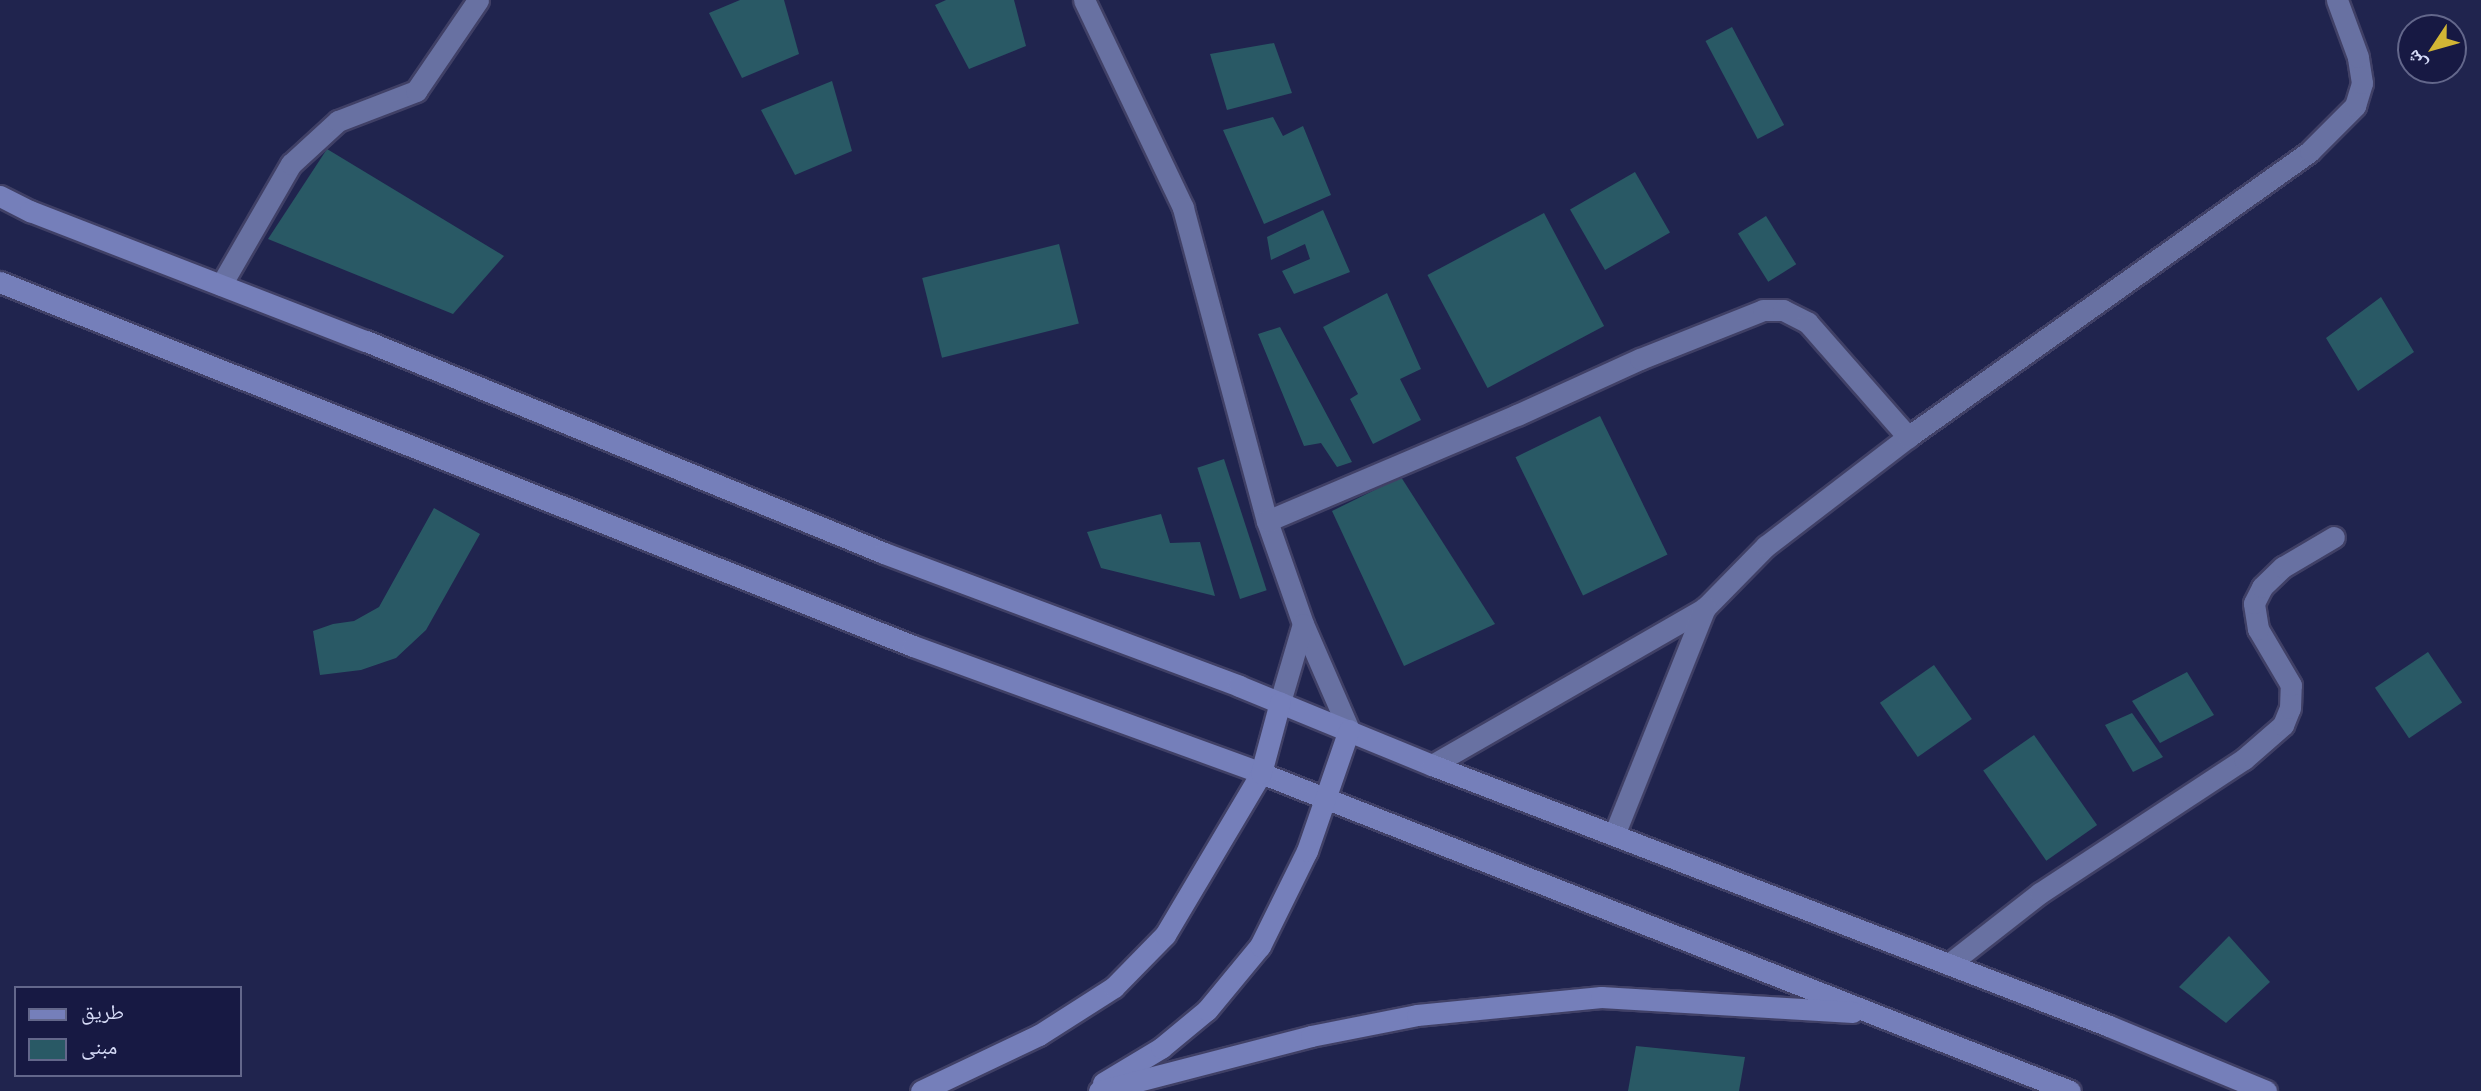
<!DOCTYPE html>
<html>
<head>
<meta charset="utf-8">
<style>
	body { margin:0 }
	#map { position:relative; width:2481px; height:1091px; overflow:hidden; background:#20244e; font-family:Helvetica,"Noto Naskh Arabic",sans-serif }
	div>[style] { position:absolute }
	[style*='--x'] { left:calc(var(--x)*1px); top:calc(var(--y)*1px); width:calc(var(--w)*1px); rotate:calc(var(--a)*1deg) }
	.building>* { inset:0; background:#295965; transform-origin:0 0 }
	.roads { filter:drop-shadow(2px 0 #404066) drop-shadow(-2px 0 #404066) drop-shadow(0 2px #404066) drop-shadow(0 -2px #404066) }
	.minor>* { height:21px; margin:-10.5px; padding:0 10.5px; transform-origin:10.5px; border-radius:10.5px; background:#6871a2 }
	.major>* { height:21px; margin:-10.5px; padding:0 10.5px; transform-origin:10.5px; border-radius:10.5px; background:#757fba }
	span { translate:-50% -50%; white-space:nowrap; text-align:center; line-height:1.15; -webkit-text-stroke:5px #171943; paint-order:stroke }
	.legend { position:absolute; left:14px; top:986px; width:228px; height:91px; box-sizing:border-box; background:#171943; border:2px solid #63678b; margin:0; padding:9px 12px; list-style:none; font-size:21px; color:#d6dbf7 }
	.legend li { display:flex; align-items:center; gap:14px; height:35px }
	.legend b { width:35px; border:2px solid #63678b }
	.north { position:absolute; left:2397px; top:14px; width:70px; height:70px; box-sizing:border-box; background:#171943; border:2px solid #63678b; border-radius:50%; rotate:234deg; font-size:19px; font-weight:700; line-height:28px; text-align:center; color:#d6dbf7 }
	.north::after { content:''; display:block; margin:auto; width:24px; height:32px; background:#d2b635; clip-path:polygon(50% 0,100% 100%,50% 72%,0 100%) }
</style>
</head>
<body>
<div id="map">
	<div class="building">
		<i style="clip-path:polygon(740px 0,784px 0,799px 54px,742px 78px,709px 13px)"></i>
		<i style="clip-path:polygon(946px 0,1014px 0,1026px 46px,969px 69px,935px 5px)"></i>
		<i style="left:1732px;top:27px;width:111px;height:30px;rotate:62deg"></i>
		<i style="clip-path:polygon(1274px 43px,1292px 93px,1227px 110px,1210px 54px)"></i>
		<i style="clip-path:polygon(832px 81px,852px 151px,795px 175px,761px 110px)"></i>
		<i style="clip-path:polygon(1273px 117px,1283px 136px,1303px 126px,1331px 195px,1264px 224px,1223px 130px)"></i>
		<i style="clip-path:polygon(327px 149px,504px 256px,453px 314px,268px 239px)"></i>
		<i style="left:1635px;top:172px;width:70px;height:75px;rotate:60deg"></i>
		<i style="clip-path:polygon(1323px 210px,1350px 272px,1294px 294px,1282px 271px,1310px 259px,1305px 244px,1271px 260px,1267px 237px)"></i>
		<i style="left:1544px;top:213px;width:128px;height:132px;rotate:62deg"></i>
		<i style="left:1766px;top:216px;width:57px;height:33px;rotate:58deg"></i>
		<i style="left:1059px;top:244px;width:82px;height:141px;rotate:76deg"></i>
		<i style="clip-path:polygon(1387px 293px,1421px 369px,1400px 379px,1421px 420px,1373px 444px,1350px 399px,1358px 394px,1323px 327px)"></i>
		<i style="clip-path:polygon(2381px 297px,2414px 352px,2358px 391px,2326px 338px)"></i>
		<i style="clip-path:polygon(1280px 327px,1352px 462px,1337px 467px,1321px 443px,1304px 446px,1258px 334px)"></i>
		<i style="left:1600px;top:416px;width:154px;height:94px;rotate:64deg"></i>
		<i style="left:1224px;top:459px;width:138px;height:28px;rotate:72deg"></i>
		<i style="clip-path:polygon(1401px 477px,1495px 624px,1404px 666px,1332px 511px)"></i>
		<i style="clip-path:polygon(434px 508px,480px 534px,426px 630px,396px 658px,361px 670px,320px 675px,313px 631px,333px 624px,354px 621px,379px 607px)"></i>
		<i style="clip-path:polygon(1161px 514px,1170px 543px,1200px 542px,1215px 596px,1101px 568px,1087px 532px)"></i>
		<i style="left:2428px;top:652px;width:61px;height:64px;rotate:56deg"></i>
		<i style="left:1934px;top:665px;width:66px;height:66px;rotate:55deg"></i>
		<i style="clip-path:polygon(2187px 672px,2214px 715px,2160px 743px,2132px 701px)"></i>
		<i style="clip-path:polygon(2132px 713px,2163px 757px,2133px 772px,2105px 725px)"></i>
		<i style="left:2034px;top:735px;width:110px;height:62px;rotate:55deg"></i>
		<i style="clip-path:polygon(2229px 936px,2270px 982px,2226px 1023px,2179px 987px)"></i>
		<i style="clip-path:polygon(1636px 1046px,1745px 1057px,1739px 1091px,1628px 1091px)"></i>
	</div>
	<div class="roads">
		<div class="minor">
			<i style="--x:1084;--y:0;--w:230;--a:64.5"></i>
			<i style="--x:1183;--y:208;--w:324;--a:75"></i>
			<i style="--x:1267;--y:521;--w:109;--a:70.7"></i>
			<i style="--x:1303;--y:624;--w:116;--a:66.5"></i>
			<i style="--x:221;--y:285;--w:140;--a:-60"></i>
			<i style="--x:291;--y:164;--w:64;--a:-42.5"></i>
			<i style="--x:338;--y:121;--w:84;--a:-21"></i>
			<i style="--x:416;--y:91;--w:110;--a:-55.7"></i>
			<i style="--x:1267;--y:521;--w:272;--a:-23"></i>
			<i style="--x:1517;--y:415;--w:135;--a:-24.5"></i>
			<i style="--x:1640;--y:359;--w:132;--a:-21.7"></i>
			<i style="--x:1763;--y:310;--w:20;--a:0"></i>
			<i style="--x:1783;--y:310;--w:28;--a:27"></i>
			<i style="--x:1808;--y:323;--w:152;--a:48.7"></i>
			<i style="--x:1280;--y:702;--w:81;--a:-73.6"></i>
			<i style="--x:1432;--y:765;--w:315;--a:-29.9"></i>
			<i style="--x:1705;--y:608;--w:87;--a:-45.5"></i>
			<i style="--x:1766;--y:546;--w:179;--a:-37.5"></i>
			<i style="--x:1908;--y:437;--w:493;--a:-35.4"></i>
			<i style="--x:2310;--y:151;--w:64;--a:-45"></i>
			<i style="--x:2355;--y:106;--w:24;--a:-73"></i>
			<i style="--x:2362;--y:83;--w:26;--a:-99"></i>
			<i style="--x:2358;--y:57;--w:61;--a:-110.2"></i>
			<i style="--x:1614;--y:835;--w:245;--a:-68.2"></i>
			<i style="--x:1949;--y:964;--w:115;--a:-38"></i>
			<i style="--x:2040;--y:893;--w:244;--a:-33.3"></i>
			<i style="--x:2244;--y:759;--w:52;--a:-41.1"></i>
			<i style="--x:2283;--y:725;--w:18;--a:-68"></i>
			<i style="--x:2290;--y:708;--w:23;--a:-88"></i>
			<i style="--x:2291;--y:685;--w:65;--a:-120.5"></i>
			<i style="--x:2258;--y:629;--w:26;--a:-99"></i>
			<i style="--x:2254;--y:603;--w:18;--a:-63"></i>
			<i style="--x:2262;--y:587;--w:29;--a:-44"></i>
			<i style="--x:2283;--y:567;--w:59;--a:-30.5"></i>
		</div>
		<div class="major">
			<i style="--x:0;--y:196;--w:34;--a:27"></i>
			<i style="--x:30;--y:211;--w:360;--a:21.2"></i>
			<i style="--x:366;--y:341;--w:560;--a:22.26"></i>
			<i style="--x:884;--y:553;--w:379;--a:20.5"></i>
			<i style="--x:1239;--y:686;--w:209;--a:22.3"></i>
			<i style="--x:1432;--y:765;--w:726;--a:21.08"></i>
			<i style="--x:2109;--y:1026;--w:170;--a:22.5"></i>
			<i style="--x:0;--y:282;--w:983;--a:21.74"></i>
			<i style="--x:913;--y:646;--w:370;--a:20"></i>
			<i style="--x:1261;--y:773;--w:869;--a:21.46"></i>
			<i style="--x:1103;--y:1083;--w:68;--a:-31.1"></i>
			<i style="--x:1161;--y:1048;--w:60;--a:-39.6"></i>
			<i style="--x:1207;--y:1010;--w:83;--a:-50.4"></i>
			<i style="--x:1260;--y:946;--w:106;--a:-63.7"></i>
			<i style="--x:1307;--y:851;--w:128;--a:-70.9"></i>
			<i style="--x:921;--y:1091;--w:131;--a:-25.4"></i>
			<i style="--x:1039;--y:1035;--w:89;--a:-32.6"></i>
			<i style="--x:1114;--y:987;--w:73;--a:-45.6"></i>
			<i style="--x:1165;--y:935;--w:188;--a:-59.3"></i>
			<i style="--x:1261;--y:773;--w:73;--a:-75"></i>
			<i style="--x:1099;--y:1091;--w:219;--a:-14.5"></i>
			<i style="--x:1311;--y:1036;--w:108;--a:-11.2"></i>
			<i style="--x:1417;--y:1015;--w:185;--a:-5.6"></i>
			<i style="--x:1601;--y:997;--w:252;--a:3.4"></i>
		</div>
	</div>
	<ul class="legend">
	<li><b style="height:9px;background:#757fba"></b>طريق</li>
	<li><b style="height:19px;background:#295965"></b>مبنى</li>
	</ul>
	<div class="north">ش</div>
</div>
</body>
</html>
